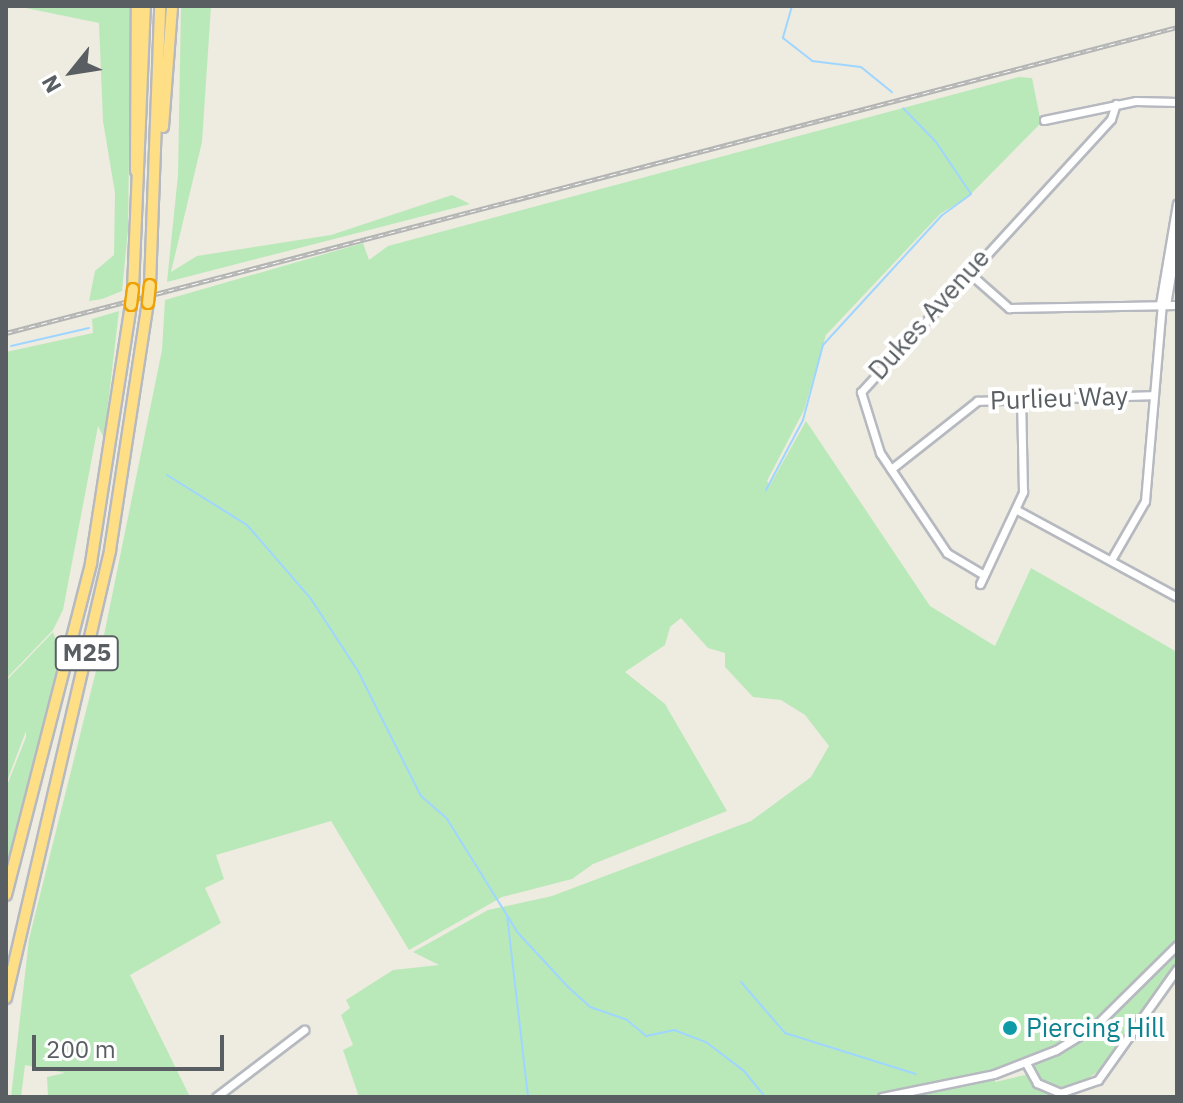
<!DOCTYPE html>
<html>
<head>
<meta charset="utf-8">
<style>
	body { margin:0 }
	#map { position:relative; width:1183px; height:1103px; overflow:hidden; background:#eeebe0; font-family:"IBM Plex Sans",sans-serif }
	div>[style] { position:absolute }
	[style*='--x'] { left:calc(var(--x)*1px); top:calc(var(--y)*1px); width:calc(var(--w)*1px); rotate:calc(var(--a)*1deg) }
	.green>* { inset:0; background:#bae9b9 }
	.stream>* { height:2px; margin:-1px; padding:0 1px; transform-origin:1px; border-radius:1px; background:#9fd6ff }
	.roads { filter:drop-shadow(2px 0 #b6b9bf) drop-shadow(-2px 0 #b6b9bf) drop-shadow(0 2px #b6b9bf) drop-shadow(0 -2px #b6b9bf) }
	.minor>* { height:7px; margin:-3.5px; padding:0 3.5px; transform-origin:3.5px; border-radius:3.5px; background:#fff }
	.highway>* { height:10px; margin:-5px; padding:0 5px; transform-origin:5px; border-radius:5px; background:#ffdf86 }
	.rail>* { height:5px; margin-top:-2.5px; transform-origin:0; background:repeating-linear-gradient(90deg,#fff 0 6px,#b3b4b4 0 12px); box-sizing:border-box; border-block:2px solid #b3b4b4 }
	.bridges { filter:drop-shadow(2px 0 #eea100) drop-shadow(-2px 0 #eea100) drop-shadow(0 2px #eea100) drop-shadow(0 -2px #eea100) }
	.highway-bridge>* { height:10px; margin:-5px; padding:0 5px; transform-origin:5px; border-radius:5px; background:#ffdf86 }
	.dots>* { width:22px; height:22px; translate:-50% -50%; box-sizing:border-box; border:4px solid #fff; border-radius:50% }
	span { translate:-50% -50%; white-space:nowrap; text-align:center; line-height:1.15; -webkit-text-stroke:8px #fff; paint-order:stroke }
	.shield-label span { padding:2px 6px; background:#fff; border:2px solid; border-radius:6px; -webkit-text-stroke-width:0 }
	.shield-label { font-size:24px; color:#595e63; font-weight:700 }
	.street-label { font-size:26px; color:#595e63 }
	.culture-label { font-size:26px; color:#0d838f }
	.left { translate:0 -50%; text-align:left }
	.frame { position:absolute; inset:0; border:8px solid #595e63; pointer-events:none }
	.north { position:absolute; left:32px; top:32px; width:80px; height:80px; -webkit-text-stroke:6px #fff; paint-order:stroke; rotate:240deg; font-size:22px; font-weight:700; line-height:32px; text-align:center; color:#595e63 }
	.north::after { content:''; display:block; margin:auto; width:28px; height:36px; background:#595e63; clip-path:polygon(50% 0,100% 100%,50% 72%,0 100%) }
	.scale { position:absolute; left:32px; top:1035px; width:192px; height:36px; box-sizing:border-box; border:4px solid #595e63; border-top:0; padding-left:10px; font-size:24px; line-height:28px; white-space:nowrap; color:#595e63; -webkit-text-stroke:6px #fff; paint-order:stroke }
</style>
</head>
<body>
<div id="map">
	<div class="green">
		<i style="clip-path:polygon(16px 6px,131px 6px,128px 230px,122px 291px,102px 299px,89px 301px,95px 271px,114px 255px,115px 193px,103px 121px,99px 23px)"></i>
		<i style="clip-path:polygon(181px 6px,211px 6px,202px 142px,171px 272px,197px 256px,331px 235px,452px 195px,470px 204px,167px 282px,178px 175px)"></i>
		<i style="clip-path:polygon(1019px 77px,1032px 78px,1041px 123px,969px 196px,940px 214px,826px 335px,804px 410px,767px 481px,770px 485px,806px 421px,930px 606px,995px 646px,1031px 568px,1177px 652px,1177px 966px,1112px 1062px,1069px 1091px,1043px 1085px,1019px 1060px,993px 1070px,995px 1082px,1025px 1075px,1056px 1097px,359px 1097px,343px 1050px,353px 1045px,341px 1015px,350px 1008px,346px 1000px,393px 970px,439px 965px,413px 952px,488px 910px,552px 896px,751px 821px,811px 777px,829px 746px,805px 715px,781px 700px,753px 697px,725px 667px,725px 653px,708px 648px,681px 618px,670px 627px,665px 645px,625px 672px,665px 704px,727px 811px,593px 864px,572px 879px,502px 897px,409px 950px,331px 821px,216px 855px,224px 879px,205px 888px,221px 923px,130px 975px,190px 1097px,48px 1097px,47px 1077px,65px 1073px,25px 1065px,21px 1097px,11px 1097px,29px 939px,100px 655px,162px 350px,165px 300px,363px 243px,369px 260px,388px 246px)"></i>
		<i style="clip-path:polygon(119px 311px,104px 438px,98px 426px,63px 610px,53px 630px,6px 679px,6px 352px,93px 333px,92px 319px)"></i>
		<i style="clip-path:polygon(53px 632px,61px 652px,6px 867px,6px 788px,26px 737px,26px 731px,6px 784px,6px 681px)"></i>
	</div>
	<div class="stream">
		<i style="--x:792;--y:6;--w:33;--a:106"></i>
		<i style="--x:783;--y:38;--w:37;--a:38"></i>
		<i style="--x:812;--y:61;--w:49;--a:7"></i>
		<i style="--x:861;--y:67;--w:40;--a:39"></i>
		<i style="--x:11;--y:346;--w:80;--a:-13"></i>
		<i style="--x:167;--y:475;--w:94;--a:32"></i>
		<i style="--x:247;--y:525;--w:98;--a:49.1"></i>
		<i style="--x:311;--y:599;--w:86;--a:56.9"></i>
		<i style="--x:358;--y:671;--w:140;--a:63.3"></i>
		<i style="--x:421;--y:796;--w:35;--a:41"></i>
		<i style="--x:447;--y:819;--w:134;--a:58.1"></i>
		<i style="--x:518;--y:933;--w:74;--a:47.2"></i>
		<i style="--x:568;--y:987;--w:30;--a:42"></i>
		<i style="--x:590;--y:1007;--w:39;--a:19"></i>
		<i style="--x:627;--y:1020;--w:25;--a:40"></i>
		<i style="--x:646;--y:1036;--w:29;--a:-12"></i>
		<i style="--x:674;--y:1030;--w:34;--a:21"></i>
		<i style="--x:706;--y:1042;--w:48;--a:37.3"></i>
		<i style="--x:744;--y:1071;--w:33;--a:51"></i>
		<i style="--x:766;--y:490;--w:79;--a:-62.1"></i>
		<i style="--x:803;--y:420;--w:78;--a:-75.1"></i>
		<i style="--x:823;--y:345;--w:175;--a:-47.5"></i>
		<i style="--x:941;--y:216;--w:37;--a:-36"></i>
		<i style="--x:971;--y:194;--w:63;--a:-123.9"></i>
		<i style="--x:936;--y:142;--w:47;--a:-134.1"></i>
		<i style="--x:507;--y:915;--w:183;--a:83.4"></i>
		<i style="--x:741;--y:982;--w:67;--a:49.2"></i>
		<i style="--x:785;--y:1033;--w:137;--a:17.4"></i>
	</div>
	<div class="roads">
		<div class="minor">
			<i style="--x:1044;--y:120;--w:94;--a:-11.7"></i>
			<i style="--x:1136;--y:101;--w:41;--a:1.4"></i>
			<i style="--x:968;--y:272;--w:55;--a:41.3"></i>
			<i style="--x:1009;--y:308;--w:168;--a:-1"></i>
			<i style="--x:1160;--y:304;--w:102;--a:-80.4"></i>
			<i style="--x:1166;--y:305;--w:67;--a:-80.5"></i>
			<i style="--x:891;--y:469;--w:110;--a:-38.3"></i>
			<i style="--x:977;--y:401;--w:177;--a:-1.9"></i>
			<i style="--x:1017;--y:510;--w:182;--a:28.5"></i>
			<i style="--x:1111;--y:560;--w:68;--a:-60"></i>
			<i style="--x:1145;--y:501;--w:198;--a:-85.1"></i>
			<i style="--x:984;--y:575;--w:43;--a:-149.3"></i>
			<i style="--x:947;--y:553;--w:120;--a:-123.8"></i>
			<i style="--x:880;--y:453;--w:64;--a:-107.3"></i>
			<i style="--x:861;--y:392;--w:370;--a:-47.5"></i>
			<i style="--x:1111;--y:119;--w:16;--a:-72"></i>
			<i style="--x:980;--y:584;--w:102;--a:-64.9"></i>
			<i style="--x:1023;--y:492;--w:92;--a:-91.2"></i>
			<i style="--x:1026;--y:1063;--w:23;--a:61"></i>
			<i style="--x:1037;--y:1083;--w:25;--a:23"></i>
			<i style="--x:1060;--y:1093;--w:40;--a:-18.9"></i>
			<i style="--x:1098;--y:1080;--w:136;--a:-54.6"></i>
			<i style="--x:216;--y:1097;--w:111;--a:-37.3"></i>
			<i style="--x:882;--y:1097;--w:114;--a:-11.6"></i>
			<i style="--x:994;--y:1074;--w:66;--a:-21.2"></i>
			<i style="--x:1056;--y:1050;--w:46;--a:-31.6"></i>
			<i style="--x:1095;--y:1026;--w:115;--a:-44.6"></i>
		</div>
		<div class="highway">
			<i style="--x:163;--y:127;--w:121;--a:-85.7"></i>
			<i style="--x:136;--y:171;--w:165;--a:-89.7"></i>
			<i style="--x:150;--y:285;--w:279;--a:-87.9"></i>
			<i style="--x:133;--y:289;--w:283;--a:-87.6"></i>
			<i style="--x:6;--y:895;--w:343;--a:-75.6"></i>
			<i style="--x:91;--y:563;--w:261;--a:-81.2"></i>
			<i style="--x:6;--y:998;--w:460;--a:-76.9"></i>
			<i style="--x:110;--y:550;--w:250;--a:-81.3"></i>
		</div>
	</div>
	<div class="rail">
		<i style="--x:6;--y:333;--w:1210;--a:-14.64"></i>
	</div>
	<div class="bridges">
		<div class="highway-bridge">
			<i style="--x:148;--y:303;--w:18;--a:-84"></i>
			<i style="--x:131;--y:305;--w:16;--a:-83"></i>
		</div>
	</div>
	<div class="dots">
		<i style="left:1010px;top:1028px;background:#0f9aa8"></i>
	</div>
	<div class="shield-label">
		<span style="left:87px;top:653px">M25</span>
	</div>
	<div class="street-label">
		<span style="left:929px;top:314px;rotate:-48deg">Dukes Avenue</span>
		<span style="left:1059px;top:398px;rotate:-2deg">Purlieu Way</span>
	</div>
	<div class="culture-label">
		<span class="left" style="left:1026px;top:1028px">Piercing Hill</span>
	</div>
	<div class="frame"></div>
	<div class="north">N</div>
	<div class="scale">200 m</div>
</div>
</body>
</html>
